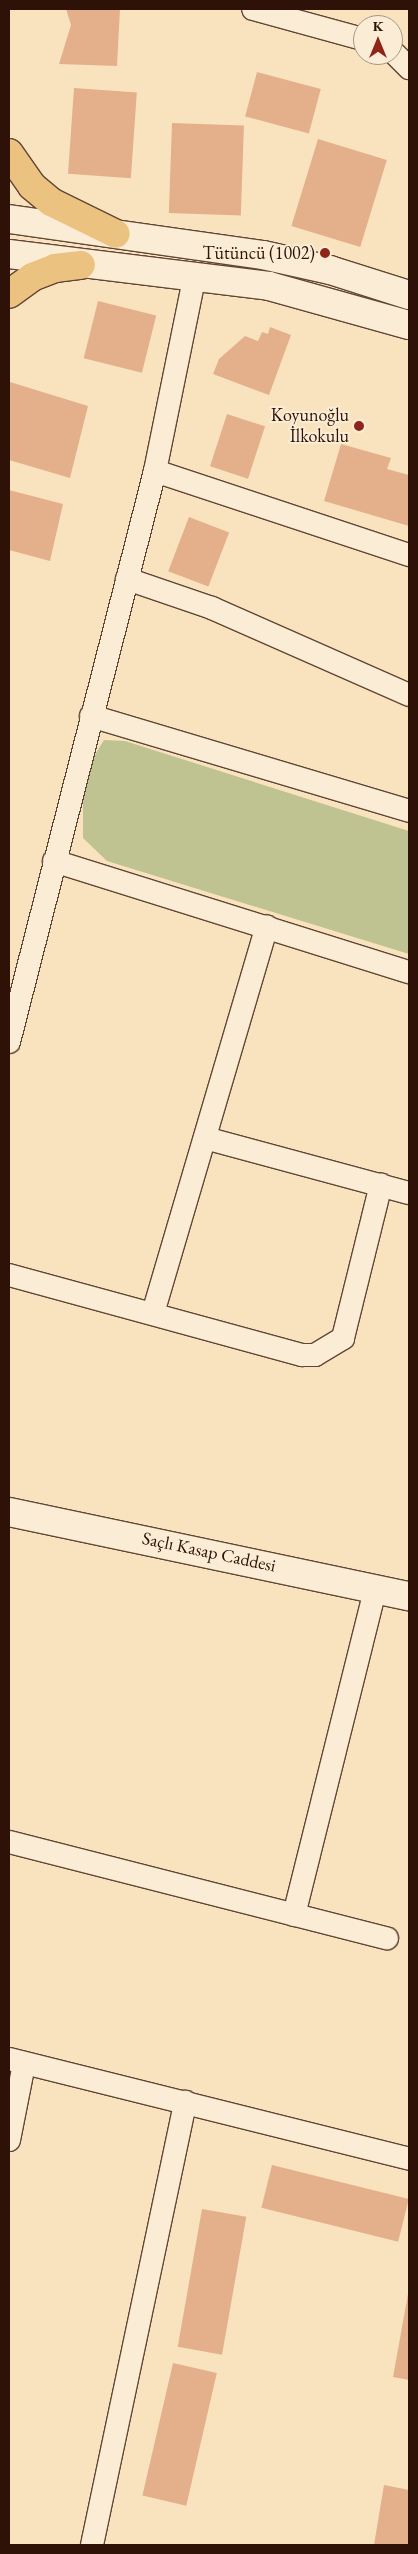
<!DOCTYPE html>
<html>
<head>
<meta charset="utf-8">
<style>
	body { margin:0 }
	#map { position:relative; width:418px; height:2554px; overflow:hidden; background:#f9e3bf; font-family:"EB Garamond",serif }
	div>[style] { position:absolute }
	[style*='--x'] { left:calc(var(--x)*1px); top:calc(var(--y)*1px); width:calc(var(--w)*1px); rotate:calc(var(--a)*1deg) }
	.green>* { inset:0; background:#bfc391 }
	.building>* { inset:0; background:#e4b08b; transform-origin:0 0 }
	.roads { filter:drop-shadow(1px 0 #614635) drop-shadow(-1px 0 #614635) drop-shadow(0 1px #614635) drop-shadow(0 -1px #614635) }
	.minor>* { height:22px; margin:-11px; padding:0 11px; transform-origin:11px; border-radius:11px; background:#fbedd5 }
	.tertiary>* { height:28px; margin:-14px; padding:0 14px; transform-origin:14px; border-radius:14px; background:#fbedd5 }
	.primary>* { height:28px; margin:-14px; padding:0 14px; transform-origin:14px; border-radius:14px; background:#ecc280 }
	.dots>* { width:14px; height:14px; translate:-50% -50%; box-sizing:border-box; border:2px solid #fbedd5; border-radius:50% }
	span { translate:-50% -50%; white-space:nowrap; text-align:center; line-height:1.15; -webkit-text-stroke:4px #fbedd5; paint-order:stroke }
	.poi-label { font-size:18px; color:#2e1207 }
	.right { translate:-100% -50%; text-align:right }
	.street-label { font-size:18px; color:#2e1207 }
	.frame { position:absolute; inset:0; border:10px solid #2e1207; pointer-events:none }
	.north { position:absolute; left:353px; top:15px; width:50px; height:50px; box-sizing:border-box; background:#fbedd5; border:1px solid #a99583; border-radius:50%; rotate:0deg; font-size:14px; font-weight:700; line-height:20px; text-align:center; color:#2e1207 }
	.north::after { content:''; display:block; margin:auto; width:18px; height:22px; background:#8f2418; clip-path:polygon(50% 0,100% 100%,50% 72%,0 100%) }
</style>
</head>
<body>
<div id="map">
	<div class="green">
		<i style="clip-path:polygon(104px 740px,125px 741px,409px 831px,409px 954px,107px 861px,83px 838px,83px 793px,93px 758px)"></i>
	</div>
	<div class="building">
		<i style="clip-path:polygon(66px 9px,120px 9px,117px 66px,59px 64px,71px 25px)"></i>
		<i style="left:257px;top:72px;width:66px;height:46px;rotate:15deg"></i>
		<i style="left:74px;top:88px;width:63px;height:86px;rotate:4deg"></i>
		<i style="left:172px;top:123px;width:72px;height:90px;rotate:2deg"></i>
		<i style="left:318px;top:139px;width:72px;height:91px;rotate:17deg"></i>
		<i style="left:98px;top:301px;width:60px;height:59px;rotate:14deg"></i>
		<i style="clip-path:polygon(270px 327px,291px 335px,269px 395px,213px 374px,219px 359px,245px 336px,258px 341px,262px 332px,268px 334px)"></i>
		<i style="clip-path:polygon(10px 382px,88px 406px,70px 478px,9px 460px)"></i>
		<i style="left:227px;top:414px;width:40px;height:55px;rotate:18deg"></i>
		<i style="clip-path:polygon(341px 444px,391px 458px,387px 469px,409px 475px,409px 526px,324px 501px)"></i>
		<i style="clip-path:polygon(9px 490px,63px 504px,50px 561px,9px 550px)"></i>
		<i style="left:189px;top:517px;width:43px;height:58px;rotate:21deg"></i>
		<i style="left:272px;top:2165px;width:141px;height:44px;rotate:14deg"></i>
		<i style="left:202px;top:2209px;width:45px;height:140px;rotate:10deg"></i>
		<i style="clip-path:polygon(408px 2294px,409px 2294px,409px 2380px,393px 2377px)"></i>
		<i style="left:173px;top:2363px;width:45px;height:136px;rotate:13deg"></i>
		<i style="clip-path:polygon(384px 2485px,409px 2490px,409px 2545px,374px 2545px)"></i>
	</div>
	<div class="roads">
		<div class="minor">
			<i style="--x:253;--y:9;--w:114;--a:15.3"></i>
			<i style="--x:393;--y:52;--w:23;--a:45"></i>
			<i style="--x:155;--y:471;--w:268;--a:18.3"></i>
			<i style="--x:127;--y:579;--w:90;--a:18.8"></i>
			<i style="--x:212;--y:608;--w:215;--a:23.8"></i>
			<i style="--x:91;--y:716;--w:332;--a:16.6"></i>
			<i style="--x:54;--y:861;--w:372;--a:17.4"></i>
			<i style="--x:9;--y:1042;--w:589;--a:-75.66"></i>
			<i style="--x:155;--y:471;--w:200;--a:-78.5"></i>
			<i style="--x:205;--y:1138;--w:211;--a:15.1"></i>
			<i style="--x:9;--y:1275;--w:304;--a:15.3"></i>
			<i style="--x:302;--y:1355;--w:13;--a:0"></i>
			<i style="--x:315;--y:1355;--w:33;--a:-31"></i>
			<i style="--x:343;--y:1338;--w:158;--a:-76.1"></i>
			<i style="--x:153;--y:1313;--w:403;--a:-73.6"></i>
			<i style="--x:9;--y:1842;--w:390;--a:14.3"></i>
			<i style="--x:294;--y:1915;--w:336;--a:-76"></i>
			<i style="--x:9;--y:2059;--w:412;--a:14"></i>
			<i style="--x:9;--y:2140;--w:77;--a:-78.8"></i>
			<i style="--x:92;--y:2545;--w:453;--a:-78.1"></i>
		</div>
		<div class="tertiary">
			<i style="--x:9;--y:219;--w:257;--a:8.1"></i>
			<i style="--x:263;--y:255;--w:69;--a:12.6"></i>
			<i style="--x:330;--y:270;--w:83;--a:17.6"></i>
			<i style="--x:9;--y:254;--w:262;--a:7"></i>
			<i style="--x:269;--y:286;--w:145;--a:15.6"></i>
			<i style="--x:9;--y:1512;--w:409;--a:11.9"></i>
		</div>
		<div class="primary">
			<i style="--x:9;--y:153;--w:40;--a:55.1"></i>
			<i style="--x:32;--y:186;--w:25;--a:40"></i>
			<i style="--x:51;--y:202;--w:72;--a:26.2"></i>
			<i style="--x:9;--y:294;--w:29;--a:-36"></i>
			<i style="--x:32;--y:277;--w:25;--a:-21"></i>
			<i style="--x:55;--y:268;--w:26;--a:-7"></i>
		</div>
	</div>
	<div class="dots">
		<i style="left:325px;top:253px;background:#8f2418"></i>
		<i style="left:359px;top:426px;background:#8f2418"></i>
	</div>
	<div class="poi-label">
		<span class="right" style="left:315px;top:253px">Tütüncü (1002)</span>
		<span class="right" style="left:349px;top:426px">Koyunoğlu<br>İlkokulu</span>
	</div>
	<div class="street-label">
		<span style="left:209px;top:1552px;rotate:12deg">Saçlı Kasap Caddesi</span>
	</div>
	<div class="frame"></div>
	<div class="north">K</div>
</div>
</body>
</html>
